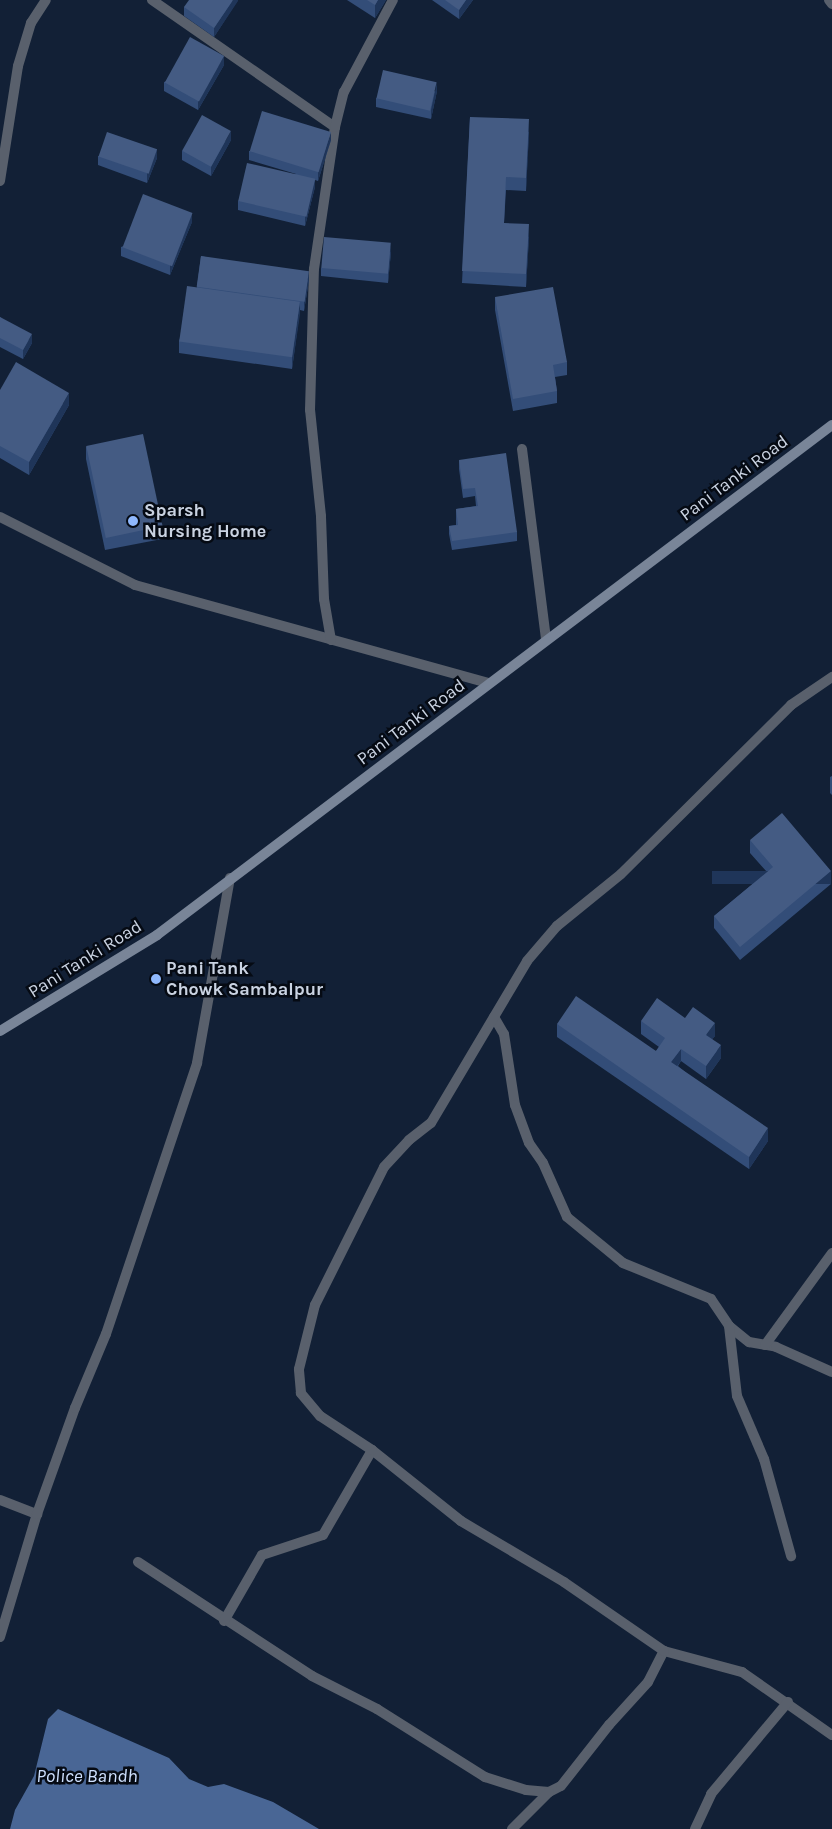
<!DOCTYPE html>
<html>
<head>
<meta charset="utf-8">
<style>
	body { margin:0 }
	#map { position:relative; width:832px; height:1829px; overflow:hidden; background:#122036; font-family:Karla,sans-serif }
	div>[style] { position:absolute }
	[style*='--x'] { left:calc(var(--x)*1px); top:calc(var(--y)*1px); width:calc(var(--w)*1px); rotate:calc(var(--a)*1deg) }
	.water>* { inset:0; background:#496695 }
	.street>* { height:10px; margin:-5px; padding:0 5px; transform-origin:5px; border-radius:5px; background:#59606c }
	.secondary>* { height:10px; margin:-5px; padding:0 5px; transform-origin:5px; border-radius:5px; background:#798598 }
	.wall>* { inset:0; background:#334d78 }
	.shaded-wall>* { inset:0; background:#1f3559; transform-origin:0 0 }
	.building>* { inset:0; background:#445b83; transform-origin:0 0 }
	.dots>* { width:14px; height:14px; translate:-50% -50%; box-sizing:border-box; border:2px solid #050a13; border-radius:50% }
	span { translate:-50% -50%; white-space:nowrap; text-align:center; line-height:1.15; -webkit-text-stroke:5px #050a13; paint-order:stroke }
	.street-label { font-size:18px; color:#cad3e2 }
	.poi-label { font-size:18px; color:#cad3e2; font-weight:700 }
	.left { translate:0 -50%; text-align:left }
	.water-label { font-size:19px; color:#cee0fe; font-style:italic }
</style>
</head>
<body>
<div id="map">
	<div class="water">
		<i style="clip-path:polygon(58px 1709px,169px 1758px,189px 1779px,208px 1787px,224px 1784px,273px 1802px,319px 1829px,10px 1829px,15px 1810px,34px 1776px,48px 1719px)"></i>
	</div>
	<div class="street">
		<i style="--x:152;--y:0;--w:223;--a:34.8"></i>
		<i style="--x:829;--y:0;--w:5;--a:53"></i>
		<i style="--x:0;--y:181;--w:116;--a:-81.1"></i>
		<i style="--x:18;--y:66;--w:45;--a:-73.2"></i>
		<i style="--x:31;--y:23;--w:27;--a:-57"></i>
		<i style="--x:522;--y:449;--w:192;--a:82.8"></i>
		<i style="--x:0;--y:517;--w:151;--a:26.7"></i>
		<i style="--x:135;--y:585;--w:367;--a:15.5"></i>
		<i style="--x:331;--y:640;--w:42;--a:-99.7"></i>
		<i style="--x:324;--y:599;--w:83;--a:-92.1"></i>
		<i style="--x:321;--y:516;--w:107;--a:-95.9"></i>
		<i style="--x:310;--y:410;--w:141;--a:-88.4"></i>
		<i style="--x:314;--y:269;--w:144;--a:-81.6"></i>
		<i style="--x:335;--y:127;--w:36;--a:-76"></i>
		<i style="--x:344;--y:92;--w:104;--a:-62"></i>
		<i style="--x:494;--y:1017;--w:20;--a:60"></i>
		<i style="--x:504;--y:1034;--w:72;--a:81.2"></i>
		<i style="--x:515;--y:1105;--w:40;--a:69.8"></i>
		<i style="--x:529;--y:1143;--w:24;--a:55"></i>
		<i style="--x:543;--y:1163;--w:59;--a:66"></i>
		<i style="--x:567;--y:1217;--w:72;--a:39.4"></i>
		<i style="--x:623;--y:1263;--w:95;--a:22.2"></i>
		<i style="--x:711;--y:1299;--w:32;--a:56"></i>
		<i style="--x:729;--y:1326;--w:26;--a:39"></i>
		<i style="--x:749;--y:1342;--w:27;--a:10"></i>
		<i style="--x:776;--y:1347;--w:61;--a:24.1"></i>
		<i style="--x:729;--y:1326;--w:70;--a:83.5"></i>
		<i style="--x:737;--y:1396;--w:69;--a:66.8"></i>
		<i style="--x:764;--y:1459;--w:101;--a:74.4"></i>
		<i style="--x:765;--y:1345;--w:114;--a:-53.9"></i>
		<i style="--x:0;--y:1500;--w:40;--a:21"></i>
		<i style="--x:138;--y:1562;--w:208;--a:33.2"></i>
		<i style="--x:312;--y:1676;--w:73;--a:26.9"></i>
		<i style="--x:377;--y:1709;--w:128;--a:32.2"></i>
		<i style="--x:485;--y:1777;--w:43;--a:17.6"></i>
		<i style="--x:526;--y:1790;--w:23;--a:5"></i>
		<i style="--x:549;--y:1792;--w:13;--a:-27"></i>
		<i style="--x:561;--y:1786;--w:78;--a:-51.8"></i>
		<i style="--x:609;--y:1725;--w:58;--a:-47.8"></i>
		<i style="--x:648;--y:1682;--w:35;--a:-63"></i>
		<i style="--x:664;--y:1651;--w:81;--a:15.1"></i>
		<i style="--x:742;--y:1672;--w:110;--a:35"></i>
		<i style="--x:224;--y:1621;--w:76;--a:-60.1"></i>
		<i style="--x:262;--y:1555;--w:64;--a:-18.2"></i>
		<i style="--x:323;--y:1535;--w:98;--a:-60"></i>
		<i style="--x:0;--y:1637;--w:128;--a:-73.3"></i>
		<i style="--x:37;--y:1514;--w:113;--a:-70.3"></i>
		<i style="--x:75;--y:1408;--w:80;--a:-67.3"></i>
		<i style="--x:106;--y:1334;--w:286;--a:-71.4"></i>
		<i style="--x:197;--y:1063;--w:188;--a:-79.9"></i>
		<i style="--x:664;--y:1651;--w:121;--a:-145.4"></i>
		<i style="--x:564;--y:1582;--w:120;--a:-149.4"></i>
		<i style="--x:461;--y:1521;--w:114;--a:-141.4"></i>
		<i style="--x:372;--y:1450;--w:62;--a:-146.8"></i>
		<i style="--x:320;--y:1416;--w:30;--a:-130"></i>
		<i style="--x:301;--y:1393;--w:24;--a:-95"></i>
		<i style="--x:299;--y:1369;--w:66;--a:-76"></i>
		<i style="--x:315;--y:1305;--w:154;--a:-63.4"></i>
		<i style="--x:384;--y:1167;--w:37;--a:-47"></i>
		<i style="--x:409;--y:1140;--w:28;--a:-38"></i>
		<i style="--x:431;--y:1123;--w:188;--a:-59.3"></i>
		<i style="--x:527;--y:961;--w:46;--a:-49.4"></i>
		<i style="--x:557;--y:926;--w:82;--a:-39.1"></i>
		<i style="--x:621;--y:874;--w:240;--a:-44.8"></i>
		<i style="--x:791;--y:705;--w:50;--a:-34.3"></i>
		<i style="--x:512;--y:1829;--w:52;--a:-45"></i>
		<i style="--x:695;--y:1829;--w:38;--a:-65"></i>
		<i style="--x:711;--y:1794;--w:120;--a:-50.1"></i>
	</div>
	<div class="secondary">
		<i style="--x:0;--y:1031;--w:184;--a:-31.4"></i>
		<i style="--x:157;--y:935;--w:846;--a:-37.07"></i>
	</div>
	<div class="wall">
		<i style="clip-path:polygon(238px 0,214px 37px,184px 16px,184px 7px)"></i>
		<i style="clip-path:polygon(347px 0,386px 0,375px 18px)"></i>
		<i style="clip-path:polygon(432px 0,473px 0,459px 19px)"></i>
		<i style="clip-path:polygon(224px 65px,198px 110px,164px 91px,164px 82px)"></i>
		<i style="clip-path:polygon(437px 91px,431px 119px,376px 107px,376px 98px)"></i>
		<i style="clip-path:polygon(470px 117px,529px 132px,526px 191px,506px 190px,504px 223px,529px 237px,526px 287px,462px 283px)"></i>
		<i style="clip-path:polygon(231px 140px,211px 176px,182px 160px,182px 151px)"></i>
		<i style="clip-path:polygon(331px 140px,318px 181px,315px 180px,315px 187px,305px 226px,238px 210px,238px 201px,296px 174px,249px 160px,249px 151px)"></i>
		<i style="clip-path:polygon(98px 156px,157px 158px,147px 183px,98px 165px)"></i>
		<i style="clip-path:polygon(192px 222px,170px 275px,121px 256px,121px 247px)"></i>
		<i style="clip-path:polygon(391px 252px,388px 283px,321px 276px,321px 268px)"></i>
		<i style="clip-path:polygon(201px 256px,309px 280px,304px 311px,300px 310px,292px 369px,179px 353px,179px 341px,197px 287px)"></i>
		<i style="clip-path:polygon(495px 297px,567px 362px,567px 375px,555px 377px,557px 391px,557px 403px,513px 411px,495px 310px)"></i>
		<i style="clip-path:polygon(0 317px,32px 343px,23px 359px,0 347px)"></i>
		<i style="clip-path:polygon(0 390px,69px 405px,29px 475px,0 458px)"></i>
		<i style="clip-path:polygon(86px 446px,162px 526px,162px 539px,105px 550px,86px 459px)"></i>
		<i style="clip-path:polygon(459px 460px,517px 532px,517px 541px,452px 550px,449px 534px,449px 526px,456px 525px,456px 509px,476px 506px,475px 496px,463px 498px,459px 469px)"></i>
		<i style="clip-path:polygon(832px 776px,832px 795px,830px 793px,830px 777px)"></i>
		<i style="clip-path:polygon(750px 840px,831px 884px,740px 960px,714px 928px,714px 916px,767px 872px,750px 853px)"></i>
		<i style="clip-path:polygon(641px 1021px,715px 1036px,712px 1039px,721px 1058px,706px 1079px,681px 1061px,678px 1066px,768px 1141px,749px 1169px,557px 1037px,557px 1024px,656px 1051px,659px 1047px,641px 1034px)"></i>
	</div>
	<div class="shaded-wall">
		<i style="clip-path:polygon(233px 0,238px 0,238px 1px,214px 37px,214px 28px)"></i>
		<i style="clip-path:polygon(378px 0,386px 0,375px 18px,375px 5px)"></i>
		<i style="clip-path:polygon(466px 0,473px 0,459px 19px,459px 10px)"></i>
		<i style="clip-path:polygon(224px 56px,224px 65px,198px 110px,198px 101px)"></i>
		<i style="clip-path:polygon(437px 82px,437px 91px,431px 119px,431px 110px)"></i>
		<i style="clip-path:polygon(529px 119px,529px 132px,526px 191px,526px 178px)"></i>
		<i style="clip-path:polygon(231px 131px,231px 140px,211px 176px,211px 167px)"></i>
		<i style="clip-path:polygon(331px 132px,331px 140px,318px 181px,318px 172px)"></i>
		<i style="clip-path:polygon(157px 149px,157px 158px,147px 183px,147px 174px)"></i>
		<i style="clip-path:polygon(315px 179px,315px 187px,305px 226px,305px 217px)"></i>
		<i style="clip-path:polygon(192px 213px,192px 222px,170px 275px,170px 266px)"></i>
		<i style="clip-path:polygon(529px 224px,529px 237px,526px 287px,526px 274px)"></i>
		<i style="clip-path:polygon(391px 243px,391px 252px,388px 283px,388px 274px)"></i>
		<i style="clip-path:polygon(309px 271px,309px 280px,304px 311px,304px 302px)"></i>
		<i style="clip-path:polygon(300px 302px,300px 314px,292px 369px,292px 356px)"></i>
		<i style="clip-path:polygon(32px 334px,32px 343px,23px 359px,23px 350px)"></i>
		<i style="clip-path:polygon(69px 393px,69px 405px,29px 475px,29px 462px)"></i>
		<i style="left:831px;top:871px;width:13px;height:119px;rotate:90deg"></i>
		<i style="clip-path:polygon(715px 1023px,715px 1036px,706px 1047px,706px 1035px)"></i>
		<i style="clip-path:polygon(721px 1045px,721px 1058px,706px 1079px,706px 1066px)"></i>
		<i style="clip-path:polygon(681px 1049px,681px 1061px,671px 1074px,671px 1062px)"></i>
		<i style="clip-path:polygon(768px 1128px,768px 1141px,749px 1169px,749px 1157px)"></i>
	</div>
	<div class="building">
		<i style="clip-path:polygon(189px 0,233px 0,214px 28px,184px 7px)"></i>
		<i style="clip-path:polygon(367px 0,378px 0,375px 5px)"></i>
		<i style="clip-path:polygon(445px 0,466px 0,459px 10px)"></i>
		<i style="left:190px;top:37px;width:39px;height:52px;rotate:29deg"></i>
		<i style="left:383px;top:70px;width:55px;height:29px;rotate:13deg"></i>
		<i style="left:262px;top:111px;width:72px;height:42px;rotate:17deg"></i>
		<i style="left:202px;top:115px;width:33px;height:41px;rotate:29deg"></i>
		<i style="clip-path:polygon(470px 117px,529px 119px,526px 178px,506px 177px,504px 223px,529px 224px,526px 274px,462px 271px)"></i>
		<i style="left:107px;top:132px;width:53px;height:26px;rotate:19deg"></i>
		<i style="left:247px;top:163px;width:70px;height:39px;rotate:13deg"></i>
		<i style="left:143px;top:194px;width:53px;height:57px;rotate:21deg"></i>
		<i style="left:324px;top:237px;width:67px;height:31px;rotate:5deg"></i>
		<i style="left:201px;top:256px;width:109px;height:31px;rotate:8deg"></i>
		<i style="left:187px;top:286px;width:114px;height:56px;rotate:8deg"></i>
		<i style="clip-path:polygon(553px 287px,567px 362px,553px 365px,557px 391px,513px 399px,495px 297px)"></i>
		<i style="clip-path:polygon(0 317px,32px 334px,23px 350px,0 338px)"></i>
		<i style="clip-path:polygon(16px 362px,69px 393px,29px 462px,0 446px,0 390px)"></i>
		<i style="left:143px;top:434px;width:94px;height:58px;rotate:78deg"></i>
		<i style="clip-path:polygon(506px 453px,517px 532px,452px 541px,449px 526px,458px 525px,456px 509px,478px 506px,475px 488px,463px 489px,459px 460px)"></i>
		<i style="clip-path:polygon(782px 813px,831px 871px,740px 947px,714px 916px,773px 867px,750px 840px)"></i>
		<i style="clip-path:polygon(576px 996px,656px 1051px,665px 1038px,641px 1021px,657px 998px,685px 1018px,693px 1007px,715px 1023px,706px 1035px,721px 1045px,706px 1066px,681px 1049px,671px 1062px,768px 1128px,749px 1157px,557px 1024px)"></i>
	</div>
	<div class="dots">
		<i style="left:133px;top:521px;background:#8fb8fd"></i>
		<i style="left:156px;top:979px;background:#8fb8fd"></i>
	</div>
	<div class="street-label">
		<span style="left:734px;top:478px;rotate:-37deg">Pani Tanki Road</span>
		<span style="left:411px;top:722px;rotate:-37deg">Pani Tanki Road</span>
		<span style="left:85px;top:959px;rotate:-32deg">Pani Tanki Road</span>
	</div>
	<div class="poi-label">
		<span class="left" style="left:144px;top:521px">Sparsh<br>Nursing Home</span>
		<span class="left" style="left:166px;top:979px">Pani Tank<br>Chowk Sambalpur</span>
	</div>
	<div class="water-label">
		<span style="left:87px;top:1777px">Police Bandh</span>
	</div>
</div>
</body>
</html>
